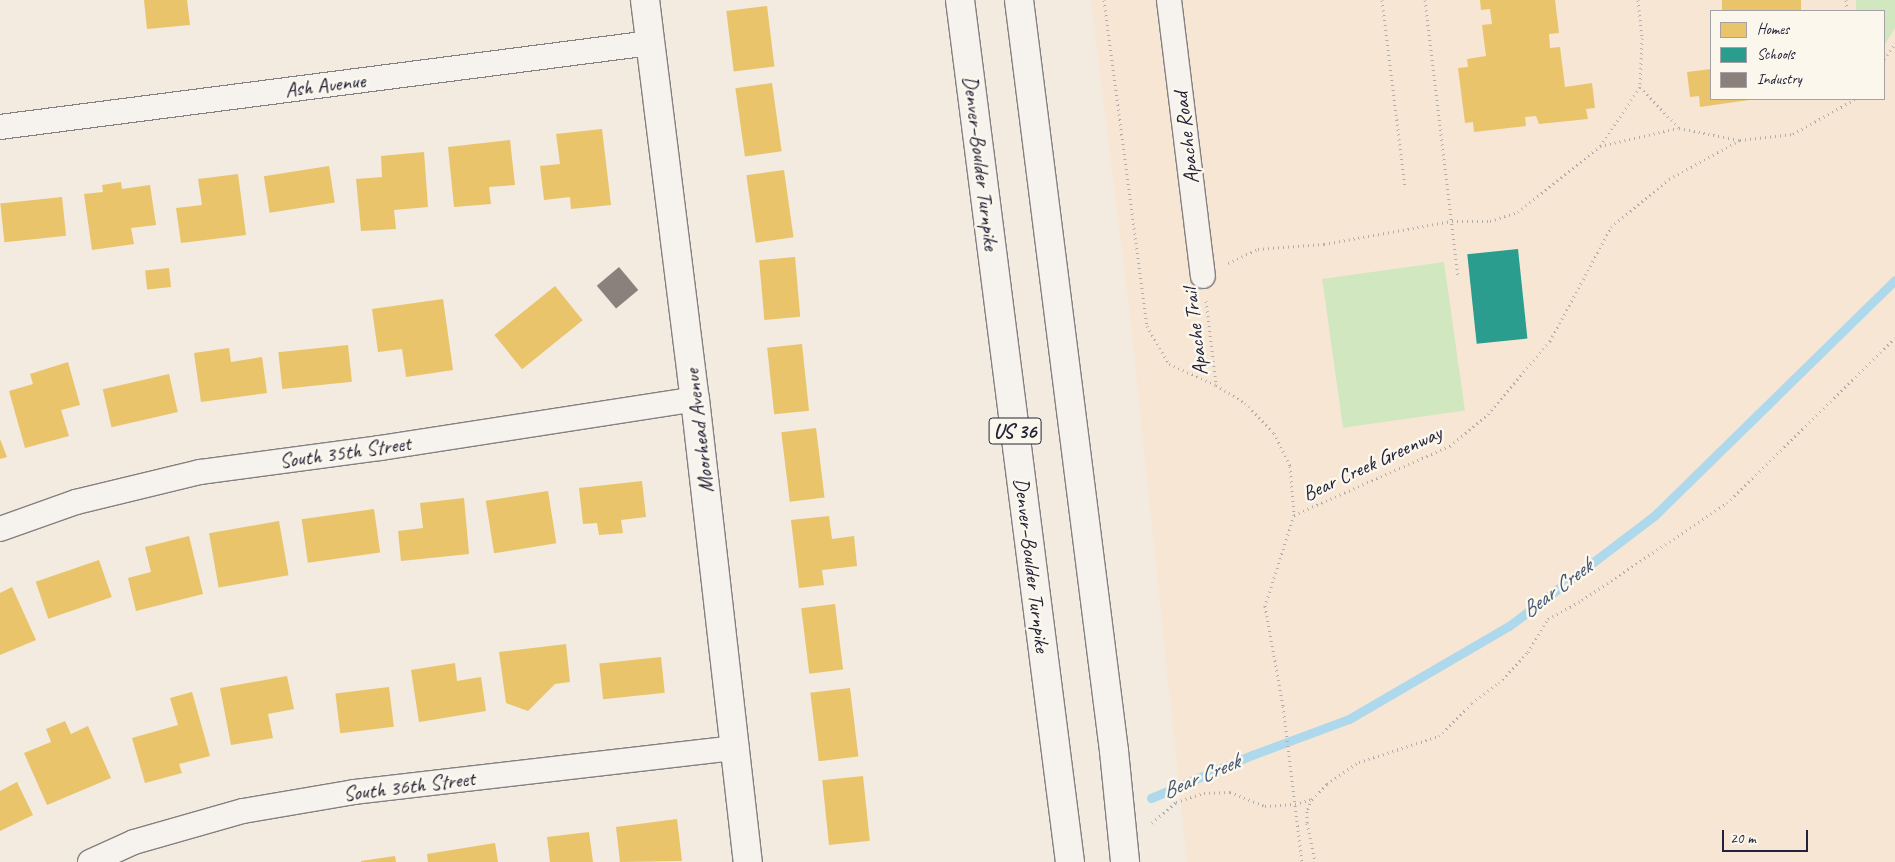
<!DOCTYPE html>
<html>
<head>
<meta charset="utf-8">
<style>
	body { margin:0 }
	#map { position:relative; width:1895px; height:862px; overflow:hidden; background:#f3eae0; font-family:Caveat,sans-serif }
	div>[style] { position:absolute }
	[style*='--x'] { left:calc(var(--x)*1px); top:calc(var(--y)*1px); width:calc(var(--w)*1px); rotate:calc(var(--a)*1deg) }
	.built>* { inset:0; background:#f7e6d4 }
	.green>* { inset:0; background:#d0e7c0; transform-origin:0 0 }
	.homes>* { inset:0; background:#e9c46a; transform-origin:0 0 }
	.schools>* { inset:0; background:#2a9d8f; transform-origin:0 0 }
	.industry>* { inset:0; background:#8a817c; transform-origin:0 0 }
	.stream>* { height:9px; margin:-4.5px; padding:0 4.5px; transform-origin:4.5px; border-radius:4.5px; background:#aed8ec }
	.path>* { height:3px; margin-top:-1.5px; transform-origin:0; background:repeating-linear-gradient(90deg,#b0aead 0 1px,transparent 0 5px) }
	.roads { filter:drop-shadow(1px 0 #848081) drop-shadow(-1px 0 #848081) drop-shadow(0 1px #848081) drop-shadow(0 -1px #848081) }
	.street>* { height:24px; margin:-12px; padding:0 12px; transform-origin:12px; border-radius:12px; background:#f6f3ee }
	.secondary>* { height:28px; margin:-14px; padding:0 14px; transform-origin:14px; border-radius:14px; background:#f6f3ee }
	.highway>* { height:28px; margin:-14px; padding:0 14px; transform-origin:14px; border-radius:14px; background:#f6f3ee }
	span { translate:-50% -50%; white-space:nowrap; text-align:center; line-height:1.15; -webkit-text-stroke:5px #fbf7ec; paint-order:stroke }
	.shield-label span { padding:1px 4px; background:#fbf7ec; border:1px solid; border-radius:4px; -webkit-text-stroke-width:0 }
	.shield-label { font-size:20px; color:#22223b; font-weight:700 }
	.street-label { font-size:21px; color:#22223b }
	.water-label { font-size:22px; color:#435672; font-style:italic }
	.legend { position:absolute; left:1710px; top:10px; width:175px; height:90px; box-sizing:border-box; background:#fbf7ec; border:1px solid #a4a2a5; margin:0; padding:6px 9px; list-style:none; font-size:15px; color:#22223b }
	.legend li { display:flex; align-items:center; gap:10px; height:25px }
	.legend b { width:25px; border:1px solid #a4a2a5 }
	.scale { position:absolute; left:1722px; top:830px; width:86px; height:22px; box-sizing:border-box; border:2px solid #22223b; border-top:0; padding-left:6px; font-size:15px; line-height:18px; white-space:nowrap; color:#22223b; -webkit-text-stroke:4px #fbf7ec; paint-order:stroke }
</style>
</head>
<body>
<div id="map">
	<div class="built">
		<i style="clip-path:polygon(evenodd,1091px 0,1895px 0,1895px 862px,1187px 862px,1130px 316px,1091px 0,1711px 11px,1884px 11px,1884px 99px,1711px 99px,1711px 11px)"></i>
	</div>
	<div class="green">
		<i style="clip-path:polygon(1856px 0,1895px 0,1895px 28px,1884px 46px,1884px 11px,1856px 11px)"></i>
		<i style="left:1444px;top:262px;width:150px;height:123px;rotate:82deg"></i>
	</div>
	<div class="homes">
		<i style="clip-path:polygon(144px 0,187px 0,190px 25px,147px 29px)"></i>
		<i style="clip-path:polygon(1480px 0,1555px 0,1559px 33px,1549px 34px,1550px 48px,1560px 47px,1565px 87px,1592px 83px,1595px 108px,1586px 109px,1588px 119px,1539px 124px,1536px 116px,1525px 117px,1526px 126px,1474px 132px,1473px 122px,1465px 123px,1458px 68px,1468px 67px,1467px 59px,1486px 56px,1482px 25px,1492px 24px,1490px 9px,1481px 10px)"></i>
		<i style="left:1722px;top:0;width:79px;height:11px"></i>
		<i style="left:767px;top:6px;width:61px;height:41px;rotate:83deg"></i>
		<i style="clip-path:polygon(1711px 69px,1711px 99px,1749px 100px,1700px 107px,1699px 96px,1690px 97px,1687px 72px)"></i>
		<i style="left:772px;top:83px;width:69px;height:37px;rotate:82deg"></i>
		<i style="clip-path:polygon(602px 129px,611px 205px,571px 209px,570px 197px,544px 200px,540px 166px,560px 164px,556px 134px)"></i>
		<i style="clip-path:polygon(510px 140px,515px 185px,489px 187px,491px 204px,454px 207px,448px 147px)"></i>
		<i style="clip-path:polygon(424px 152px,428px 207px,394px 210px,396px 229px,361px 231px,356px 179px,382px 177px,381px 156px)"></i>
		<i style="left:329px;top:166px;width:37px;height:66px;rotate:81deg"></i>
		<i style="left:784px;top:170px;width:68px;height:38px;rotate:82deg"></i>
		<i style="clip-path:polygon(238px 174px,246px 235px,181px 243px,176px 208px,202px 205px,198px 179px)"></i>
		<i style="clip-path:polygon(121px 182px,122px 189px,150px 185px,156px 225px,131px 228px,134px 244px,92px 250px,84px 194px,103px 192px,102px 185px)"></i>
		<i style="left:62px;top:197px;width:39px;height:62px;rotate:84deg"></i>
		<i style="left:795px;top:257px;width:60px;height:36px;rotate:85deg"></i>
		<i style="left:169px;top:268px;width:19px;height:24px;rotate:84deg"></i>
		<i style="left:555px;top:286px;width:44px;height:78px;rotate:51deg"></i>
		<i style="clip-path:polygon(443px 299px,453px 370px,406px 377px,402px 349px,378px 352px,372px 309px)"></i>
		<i style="left:802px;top:344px;width:67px;height:35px;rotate:84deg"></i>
		<i style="left:348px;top:345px;width:37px;height:70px;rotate:84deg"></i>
		<i style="clip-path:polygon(229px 348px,231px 362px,262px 357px,267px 393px,201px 402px,194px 353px)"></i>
		<i style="clip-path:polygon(68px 362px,80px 405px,61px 410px,69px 436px,25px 448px,9px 391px,33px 384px,30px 374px)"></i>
		<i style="left:169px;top:374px;width:39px;height:68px;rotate:77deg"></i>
		<i style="left:816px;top:428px;width:70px;height:35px;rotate:83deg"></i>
		<i style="clip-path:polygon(0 439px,7px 457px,0 459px)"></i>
		<i style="clip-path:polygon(642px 481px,646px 517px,621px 520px,623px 533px,599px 535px,597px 523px,583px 524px,579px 488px)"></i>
		<i style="left:548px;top:491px;width:53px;height:63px;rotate:81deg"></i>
		<i style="clip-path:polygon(464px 498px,469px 554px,401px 561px,398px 531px,423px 528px,420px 503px)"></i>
		<i style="left:374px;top:509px;width:44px;height:73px;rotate:82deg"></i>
		<i style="clip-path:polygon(829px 516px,832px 539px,854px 536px,857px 566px,822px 570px,824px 585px,799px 588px,791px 520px)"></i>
		<i style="left:279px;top:521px;width:55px;height:71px;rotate:80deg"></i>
		<i style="clip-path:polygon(189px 536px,203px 594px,136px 611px,128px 578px,151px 572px,145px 547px)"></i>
		<i style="left:99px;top:560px;width:39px;height:67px;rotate:71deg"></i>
		<i style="clip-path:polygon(12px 587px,36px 640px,0 655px,0 593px)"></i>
		<i style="left:835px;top:604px;width:66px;height:34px;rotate:83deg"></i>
		<i style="clip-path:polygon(566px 644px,570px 682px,555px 684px,528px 711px,506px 703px,499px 652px)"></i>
		<i style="left:661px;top:657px;width:36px;height:62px;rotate:84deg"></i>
		<i style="clip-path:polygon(455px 663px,457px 681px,481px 677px,486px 711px,419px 722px,411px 670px)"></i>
		<i style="clip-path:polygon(287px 676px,294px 709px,268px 714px,273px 738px,231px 745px,220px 688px)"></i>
		<i style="left:389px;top:687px;width:40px;height:54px;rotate:83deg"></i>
		<i style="left:850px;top:688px;width:69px;height:40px;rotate:83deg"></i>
		<i style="clip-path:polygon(192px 692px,210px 756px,179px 764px,182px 773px,145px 783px,132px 738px,178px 725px,170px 698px)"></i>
		<i style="clip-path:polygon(65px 721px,71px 734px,88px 726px,111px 778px,47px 805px,24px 753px,51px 742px,46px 729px)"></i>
		<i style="left:863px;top:776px;width:65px;height:41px;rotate:84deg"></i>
		<i style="clip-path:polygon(17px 782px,33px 815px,0 831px,0 791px)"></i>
		<i style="clip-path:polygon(677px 819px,682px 861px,620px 862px,616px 827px)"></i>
		<i style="clip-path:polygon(589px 832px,593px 862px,550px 862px,547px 837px)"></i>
		<i style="clip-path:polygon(495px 843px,498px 862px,428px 862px,427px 854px)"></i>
		<i style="clip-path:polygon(395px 856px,396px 862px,361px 862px,361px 861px)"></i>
	</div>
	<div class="schools">
		<i style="left:1518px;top:249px;width:90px;height:51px;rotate:84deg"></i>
	</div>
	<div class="industry">
		<i style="left:619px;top:267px;width:30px;height:29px;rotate:50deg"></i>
	</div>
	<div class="stream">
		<i style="--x:1151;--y:798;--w:110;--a:-23.1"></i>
		<i style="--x:1252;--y:755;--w:103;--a:-20.4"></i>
		<i style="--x:1349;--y:719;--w:185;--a:-30.2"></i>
		<i style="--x:1509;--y:626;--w:183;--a:-37.2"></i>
		<i style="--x:1655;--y:515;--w:336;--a:-44.4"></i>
	</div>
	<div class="path">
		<i style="--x:1104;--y:0;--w:329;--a:82.5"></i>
		<i style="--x:1147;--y:326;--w:44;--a:59.9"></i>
		<i style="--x:1169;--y:364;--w:51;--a:24.1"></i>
		<i style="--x:1216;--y:385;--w:34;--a:32"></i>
		<i style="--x:1245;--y:403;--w:42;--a:46"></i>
		<i style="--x:1274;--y:433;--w:37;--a:64"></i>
		<i style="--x:1290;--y:466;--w:49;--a:85.3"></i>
		<i style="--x:1294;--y:515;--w:96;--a:107.7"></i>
		<i style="--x:1265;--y:606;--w:102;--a:79.8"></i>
		<i style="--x:1283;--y:706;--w:157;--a:83.1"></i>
		<i style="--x:1382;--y:0;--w:188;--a:83"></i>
		<i style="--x:1425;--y:0;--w:277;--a:83.2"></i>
		<i style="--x:1638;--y:0;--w:38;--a:84"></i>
		<i style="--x:1642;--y:38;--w:49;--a:92.3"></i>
		<i style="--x:1640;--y:87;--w:57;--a:46.4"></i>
		<i style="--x:1679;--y:128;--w:61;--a:11.3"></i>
		<i style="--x:1846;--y:0;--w:11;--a:85"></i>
		<i style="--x:1884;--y:59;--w:19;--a:-55"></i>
		<i style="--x:1640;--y:87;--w:71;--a:124.1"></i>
		<i style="--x:1600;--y:146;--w:80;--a:-13"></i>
		<i style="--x:1228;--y:263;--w:33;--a:-25"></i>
		<i style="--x:1258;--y:249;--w:66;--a:-4.3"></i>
		<i style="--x:1324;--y:244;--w:130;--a:-10.2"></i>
		<i style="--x:1452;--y:221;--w:38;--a:0"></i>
		<i style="--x:1490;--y:221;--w:29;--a:-18"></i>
		<i style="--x:1518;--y:212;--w:105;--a:-38.8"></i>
		<i style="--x:1206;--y:301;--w:84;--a:83.1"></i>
		<i style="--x:1294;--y:515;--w:171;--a:-23.9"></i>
		<i style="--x:1450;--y:446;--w:50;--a:-40.1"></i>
		<i style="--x:1488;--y:414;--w:96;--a:-49.7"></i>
		<i style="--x:1550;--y:341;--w:129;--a:-61.8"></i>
		<i style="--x:1611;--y:227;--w:75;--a:-39.6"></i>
		<i style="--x:1669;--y:179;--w:81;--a:-28.8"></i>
		<i style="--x:1740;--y:140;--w:53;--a:-6.5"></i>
		<i style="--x:1793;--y:134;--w:71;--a:-29.4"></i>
		<i style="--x:1312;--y:799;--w:21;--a:-45"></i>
		<i style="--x:1327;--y:784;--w:39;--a:-35"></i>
		<i style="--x:1359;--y:762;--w:84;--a:-18"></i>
		<i style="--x:1439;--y:736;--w:47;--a:-45"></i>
		<i style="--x:1472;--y:703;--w:34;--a:-37"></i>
		<i style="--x:1499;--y:683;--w:42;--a:-46.9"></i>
		<i style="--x:1528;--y:652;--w:39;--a:-59"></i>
		<i style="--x:1548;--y:619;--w:39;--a:-29"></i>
		<i style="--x:1582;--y:600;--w:174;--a:-33.8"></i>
		<i style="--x:1727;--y:503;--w:235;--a:-44.5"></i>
		<i style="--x:1152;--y:823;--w:32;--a:-41"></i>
		<i style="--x:1176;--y:802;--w:29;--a:-18"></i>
		<i style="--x:1204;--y:793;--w:26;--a:-2"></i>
		<i style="--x:1230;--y:792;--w:38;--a:22"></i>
		<i style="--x:1265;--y:806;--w:30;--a:-4"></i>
		<i style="--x:1295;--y:804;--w:18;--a:-16"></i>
		<i style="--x:1312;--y:799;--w:13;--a:113"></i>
		<i style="--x:1307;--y:811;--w:12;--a:90"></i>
		<i style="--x:1307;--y:823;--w:40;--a:78"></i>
	</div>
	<div class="roads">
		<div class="street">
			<i style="--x:1169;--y:0;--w:278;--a:83"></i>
			<i style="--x:0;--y:127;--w:655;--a:-7.36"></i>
			<i style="--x:0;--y:529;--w:81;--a:-19.6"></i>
			<i style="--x:76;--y:502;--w:128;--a:-13.6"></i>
			<i style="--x:200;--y:472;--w:182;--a:-7.6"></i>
			<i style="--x:380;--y:448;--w:319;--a:-8.8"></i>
			<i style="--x:90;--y:862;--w:48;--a:-24.4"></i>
			<i style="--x:134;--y:842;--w:113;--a:-15.9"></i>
			<i style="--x:243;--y:811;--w:113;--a:-9.7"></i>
			<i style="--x:354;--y:792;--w:385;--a:-6.6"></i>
		</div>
		<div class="secondary">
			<i style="--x:645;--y:0;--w:402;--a:82.9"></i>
			<i style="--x:695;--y:399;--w:466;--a:83.5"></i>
		</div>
		<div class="highway">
			<i style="--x:960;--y:0;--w:869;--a:82.73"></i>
			<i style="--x:1019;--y:0;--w:757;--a:82.79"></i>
			<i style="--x:1114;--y:751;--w:112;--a:84.3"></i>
		</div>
	</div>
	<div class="shield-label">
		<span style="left:1015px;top:431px">US 36</span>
	</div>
	<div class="street-label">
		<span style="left:325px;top:85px;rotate:-7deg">Ash Avenue</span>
		<span style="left:1186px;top:138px;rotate:-97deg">Apache Road</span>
		<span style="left:981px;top:163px;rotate:83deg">Denver–Boulder Turnpike</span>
		<span style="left:1195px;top:332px;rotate:-97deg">Apache Trail</span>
		<span style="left:699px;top:431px;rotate:-97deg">Moorhead Avenue</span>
		<span style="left:345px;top:452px;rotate:-8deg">South 35th Street</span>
		<span style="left:1372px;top:463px;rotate:-25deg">Bear Creek Greenway</span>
		<span style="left:1032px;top:565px;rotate:83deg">Denver–Boulder Turnpike</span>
		<span style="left:409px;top:786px;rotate:-7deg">South 36th Street</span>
	</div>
	<div class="water-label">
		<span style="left:1557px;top:589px;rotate:-37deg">Bear Creek</span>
		<span style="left:1201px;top:777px;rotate:-23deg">Bear Creek</span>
	</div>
	<ul class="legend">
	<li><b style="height:14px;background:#e9c46a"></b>Homes</li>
	<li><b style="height:14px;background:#2a9d8f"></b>Schools</li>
	<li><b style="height:14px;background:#8a817c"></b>Industry</li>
	</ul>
	<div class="scale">20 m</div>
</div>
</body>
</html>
